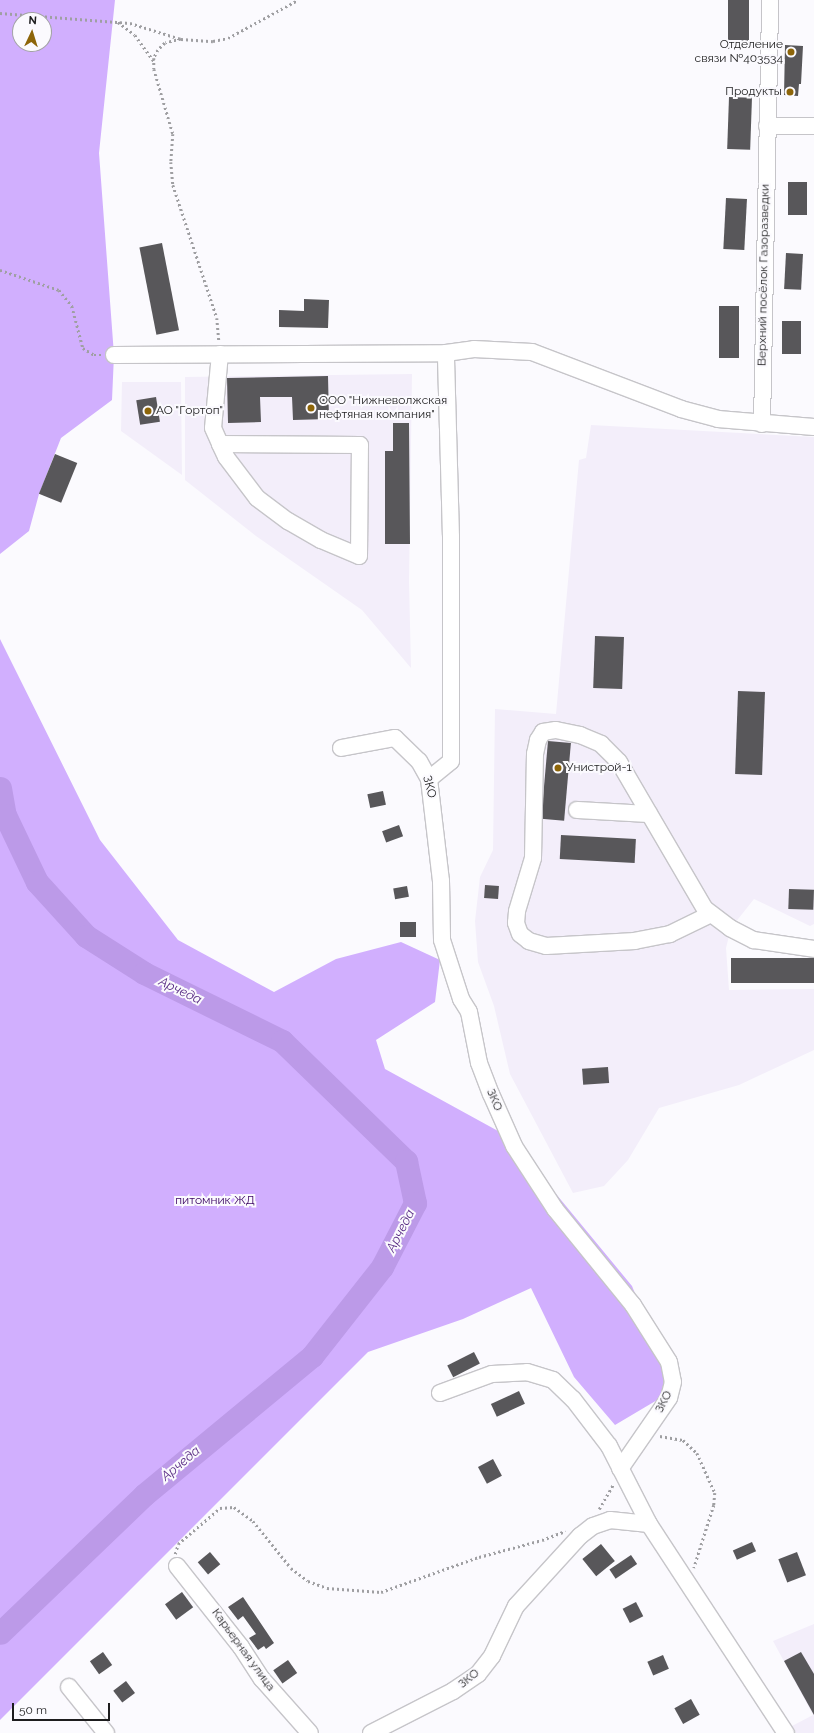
<!DOCTYPE html>
<html>
<head>
<meta charset="utf-8">
<style>
	body { margin:0 }
	#map { position:relative; width:814px; height:1733px; overflow:hidden; background:#fbfafe; font-family:Raleway,sans-serif }
	div>[style] { position:absolute }
	[style*='--x'] { left:calc(var(--x)*1px); top:calc(var(--y)*1px); width:calc(var(--w)*1px); rotate:calc(var(--a)*1deg) }
	.built>* { inset:0; background:#f3eefa }
	.forest>* { inset:0; background:#d1affe }
	.river>* { height:23px; margin:-11.5px; padding:0 11.5px; transform-origin:11.5px; border-radius:11.5px; background:#bc9ae8 }
	.building>* { inset:0; background:#58575a; transform-origin:0 0 }
	.path>* { height:2.5px; margin-top:-1.25px; transform-origin:0; background:repeating-linear-gradient(90deg,#9f9fa2 0 2px,transparent 0 5px) }
	.roads { filter:drop-shadow(1px 0 #c6c5c9) drop-shadow(-1px 0 #c6c5c9) drop-shadow(0 1px #c6c5c9) drop-shadow(0 -1px #c6c5c9) }
	.minor>* { height:16px; margin:-8px; padding:0 8px; transform-origin:8px; border-radius:8px; background:#fff }
	.dots>* { width:11px; height:11px; translate:-50% -50%; box-sizing:border-box; border:2px solid #fbfafe; border-radius:50% }
	span { translate:-50% -50%; white-space:nowrap; text-align:center; line-height:1.15; -webkit-text-stroke:4px #fbfafe; paint-order:stroke }
	.poi-label { font-size:12px; color:#1d1d1e }
	.right { translate:-100% -50%; text-align:right }
	.left { translate:0 -50%; text-align:left }
	.street-label { font-size:12px; color:#1d1d1e }
	.park-label { font-size:12px; color:#390261 }
	.water-label { font-size:13px; color:#582b84; font-style:italic }
	.north { position:absolute; left:12px; top:12px; width:40px; height:40px; box-sizing:border-box; background:#fbfafe; border:1px solid #a2a2a4; border-radius:50%; rotate:4deg; font-size:11px; font-weight:700; line-height:16px; text-align:center; color:#1d1d1e }
	.north::after { content:''; display:block; margin:auto; width:14px; height:18px; background:#8d6509; clip-path:polygon(50% 0,100% 100%,50% 72%,0 100%) }
	.scale { position:absolute; left:12px; top:1703px; width:98px; height:18px; box-sizing:border-box; border:2px solid #1d1d1e; border-top:0; padding-left:5px; font-size:12px; line-height:14px; white-space:nowrap; color:#1d1d1e; -webkit-text-stroke:3px #fbfafe; paint-order:stroke }
</style>
</head>
<body>
<div id="map">
	<div class="built">
		<i style="clip-path:polygon(412px 374px,409px 581px,411px 668px,362px 610px,256px 536px,185px 480px,185px 377px)"></i>
		<i style="clip-path:polygon(122px 382px,181px 382px,182px 475px,121px 431px)"></i>
		<i style="clip-path:polygon(591px 425px,814px 437px,814px 924px,810px 926px,754px 899px,731px 928px,726px 948px,729px 990px,814px 989px,814px 1050px,739px 1085px,659px 1108px,628px 1160px,604px 1186px,573px 1193px,510px 1074px,494px 1006px,478px 962px,475px 921px,480px 877px,493px 850px,495px 709px,556px 714px,579px 460px,586px 458px)"></i>
		<i style="clip-path:polygon(814px 1624px,814px 1733px,796px 1733px,792px 1726px,813px 1715px,773px 1641px)"></i>
	</div>
	<div class="forest">
		<i style="clip-path:polygon(evenodd,0 0,115px 0,99px 153px,114px 355px,112px 400px,61px 438px,39px 494px,29px 531px,0 554px,0 0,20px 20px,44px 20px,44px 44px,20px 44px,20px 20px)"></i>
		<i style="clip-path:polygon(0 639px,100px 840px,178px 940px,274px 992px,336px 959px,401px 942px,440px 960px,435px 1002px,376px 1040px,385px 1069px,509px 1137px,632px 1286px,674px 1390px,615px 1425px,574px 1377px,531px 1288px,463px 1319px,368px 1352px,0 1720px)"></i>
	</div>
	<div class="river">
		<i style="--x:0;--y:788;--w:27;--a:80"></i>
		<i style="--x:5;--y:815;--w:74;--a:64.5"></i>
		<i style="--x:37;--y:882;--w:73;--a:47.8"></i>
		<i style="--x:86;--y:936;--w:69;--a:32.5"></i>
		<i style="--x:144;--y:973;--w:154;--a:26.2"></i>
		<i style="--x:282;--y:1041;--w:173;--a:44.1"></i>
		<i style="--x:406;--y:1161;--w:43;--a:77.9"></i>
		<i style="--x:415;--y:1203;--w:72;--a:117.3"></i>
		<i style="--x:382;--y:1267;--w:113;--a:128.2"></i>
		<i style="--x:312;--y:1356;--w:218;--a:140.4"></i>
		<i style="--x:144;--y:1495;--w:199;--a:136.2"></i>
	</div>
	<div class="building">
		<i style="left:728px;top:0;width:21px;height:49px"></i>
		<i style="clip-path:polygon(785px 45px,803px 46px,801px 84px,799px 84px,798px 96px,784px 95px)"></i>
		<i style="left:729px;top:97px;width:23px;height:52px;rotate:2deg"></i>
		<i style="left:788px;top:182px;width:19px;height:33px"></i>
		<i style="left:726px;top:198px;width:21px;height:51px;rotate:3deg"></i>
		<i style="left:162px;top:243px;width:89px;height:23px;rotate:79deg"></i>
		<i style="left:786px;top:253px;width:17px;height:36px;rotate:3deg"></i>
		<i style="clip-path:polygon(304px 299px,329px 300px,328px 328px,279px 327px,279px 310px,304px 311px)"></i>
		<i style="left:719px;top:306px;width:20px;height:52px"></i>
		<i style="left:782px;top:321px;width:19px;height:33px"></i>
		<i style="clip-path:polygon(328px 376px,329px 419px,293px 420px,292px 397px,260px 397px,261px 422px,228px 423px,227px 378px)"></i>
		<i style="left:156px;top:397px;width:25px;height:20px;rotate:81deg"></i>
		<i style="clip-path:polygon(393px 423px,409px 423px,410px 544px,385px 544px,385px 451px,393px 451px)"></i>
		<i style="left:55px;top:454px;width:24px;height:43px;rotate:22deg"></i>
		<i style="left:595px;top:636px;width:29px;height:52px;rotate:2deg"></i>
		<i style="left:738px;top:691px;width:27px;height:83px;rotate:2deg"></i>
		<i style="left:548px;top:741px;width:23px;height:78px;rotate:5deg"></i>
		<i style="left:383px;top:791px;width:14px;height:16px;rotate:78deg"></i>
		<i style="left:399px;top:825px;width:12px;height:18px;rotate:70deg"></i>
		<i style="left:561px;top:835px;width:75px;height:24px;rotate:3deg"></i>
		<i style="left:485px;top:885px;width:14px;height:13px;rotate:4deg"></i>
		<i style="left:407px;top:886px;width:11px;height:14px;rotate:80deg"></i>
		<i style="left:789px;top:889px;width:25px;height:20px;rotate:2deg"></i>
		<i style="left:416px;top:922px;width:15px;height:16px;rotate:90deg"></i>
		<i style="left:814px;top:958px;width:25px;height:83px;rotate:90deg"></i>
		<i style="left:608px;top:1067px;width:16px;height:26px;rotate:86deg"></i>
		<i style="left:474px;top:1352px;width:13px;height:30px;rotate:63deg"></i>
		<i style="left:519px;top:1391px;width:14px;height:31px;rotate:65deg"></i>
		<i style="left:493px;top:1459px;width:19px;height:17px;rotate:62deg"></i>
		<i style="left:752px;top:1542px;width:10px;height:21px;rotate:66deg"></i>
		<i style="left:601px;top:1544px;width:22px;height:24px;rotate:51deg"></i>
		<i style="left:210px;top:1552px;width:16px;height:16px;rotate:50deg"></i>
		<i style="left:797px;top:1552px;width:25px;height:20px;rotate:69deg"></i>
		<i style="left:631px;top:1555px;width:11px;height:26px;rotate:56deg"></i>
		<i style="left:182px;top:1592px;width:19px;height:21px;rotate:54deg"></i>
		<i style="clip-path:polygon(243px 1597px,274px 1643px,266px 1649px,264px 1646px,258px 1650px,249px 1638px,256px 1634px,243px 1616px,238px 1620px,228px 1607px)"></i>
		<i style="left:636px;top:1602px;width:16px;height:15px;rotate:63deg"></i>
		<i style="left:103px;top:1652px;width:16px;height:16px;rotate:55deg"></i>
		<i style="clip-path:polygon(801px 1652px,814px 1674px,814px 1715px,784px 1661px)"></i>
		<i style="left:663px;top:1655px;width:15px;height:17px;rotate:67deg"></i>
		<i style="left:288px;top:1660px;width:16px;height:18px;rotate:55deg"></i>
		<i style="left:126px;top:1681px;width:15px;height:16px;rotate:53deg"></i>
		<i style="left:691px;top:1699px;width:18px;height:19px;rotate:61deg"></i>
	</div>
	<div class="path">
		<i style="--x:0;--y:13;--w:130;--a:4.4"></i>
		<i style="--x:130;--y:23;--w:53;--a:17.4"></i>
		<i style="--x:181;--y:39;--w:32;--a:4"></i>
		<i style="--x:213;--y:41;--w:15;--a:-11"></i>
		<i style="--x:228;--y:38;--w:80;--a:-28.5"></i>
		<i style="--x:118;--y:22;--w:21;--a:37"></i>
		<i style="--x:135;--y:35;--w:32;--a:54"></i>
		<i style="--x:181;--y:39;--w:16;--a:166"></i>
		<i style="--x:165;--y:43;--w:10;--a:135"></i>
		<i style="--x:158;--y:50;--w:9;--a:117"></i>
		<i style="--x:154;--y:58;--w:11;--a:90"></i>
		<i style="--x:154;--y:69;--w:68;--a:73.7"></i>
		<i style="--x:173;--y:134;--w:28;--a:94"></i>
		<i style="--x:171;--y:162;--w:23;--a:85"></i>
		<i style="--x:173;--y:185;--w:140;--a:71.7"></i>
		<i style="--x:217;--y:318;--w:24;--a:85"></i>
		<i style="--x:0;--y:270;--w:62;--a:18.7"></i>
		<i style="--x:59;--y:290;--w:21;--a:51"></i>
		<i style="--x:72;--y:306;--w:43;--a:75.3"></i>
		<i style="--x:83;--y:348;--w:13;--a:32"></i>
		<i style="--x:94;--y:355;--w:7;--a:0"></i>
		<i style="--x:660;--y:1436;--w:23;--a:10"></i>
		<i style="--x:683;--y:1440;--w:19;--a:43"></i>
		<i style="--x:697;--y:1453;--w:44;--a:65.8"></i>
		<i style="--x:715;--y:1493;--w:12;--a:95"></i>
		<i style="--x:714;--y:1505;--w:66;--a:107.6"></i>
		<i style="--x:599;--y:1509;--w:28;--a:-60"></i>
		<i style="--x:175;--y:1554;--w:10;--a:-73"></i>
		<i style="--x:178;--y:1544;--w:55;--a:-40.6"></i>
		<i style="--x:220;--y:1508;--w:14;--a:-4"></i>
		<i style="--x:234;--y:1507;--w:24;--a:36"></i>
		<i style="--x:253;--y:1521;--w:60;--a:51"></i>
		<i style="--x:291;--y:1568;--w:21;--a:37"></i>
		<i style="--x:308;--y:1581;--w:20;--a:20"></i>
		<i style="--x:327;--y:1588;--w:54;--a:4.2"></i>
		<i style="--x:381;--y:1592;--w:104;--a:-19.7"></i>
		<i style="--x:479;--y:1557;--w:65;--a:-15.1"></i>
		<i style="--x:542;--y:1540;--w:25;--a:-21"></i>
	</div>
	<div class="roads">
		<div class="minor">
			<i style="--x:767;--y:126;--w:47;--a:0"></i>
			<i style="--x:220;--y:354;--w:74;--a:95.4"></i>
			<i style="--x:213;--y:428;--w:17;--a:66"></i>
			<i style="--x:220;--y:444;--w:14;--a:65"></i>
			<i style="--x:226;--y:457;--w:51;--a:52.9"></i>
			<i style="--x:257;--y:498;--w:39;--a:37"></i>
			<i style="--x:288;--y:521;--w:38;--a:30"></i>
			<i style="--x:321;--y:540;--w:41;--a:22.8"></i>
			<i style="--x:359;--y:556;--w:111;--a:-89.5"></i>
			<i style="--x:360;--y:445;--w:140;--a:-179.6"></i>
			<i style="--x:114;--y:355;--w:332;--a:-0.3"></i>
			<i style="--x:446;--y:353;--w:28;--a:-8"></i>
			<i style="--x:474;--y:349;--w:58;--a:3"></i>
			<i style="--x:532;--y:352;--w:160;--a:20.9"></i>
			<i style="--x:681;--y:409;--w:38;--a:15"></i>
			<i style="--x:718;--y:419;--w:96;--a:4.8"></i>
			<i style="--x:762;--y:424;--w:424;--a:-88.9"></i>
			<i style="--x:341;--y:748;--w:55;--a:-10.5"></i>
			<i style="--x:395;--y:738;--w:33;--a:44"></i>
			<i style="--x:419;--y:761;--w:21;--a:61"></i>
			<i style="--x:429;--y:779;--w:103;--a:83.3"></i>
			<i style="--x:441;--y:881;--w:59;--a:89"></i>
			<i style="--x:442;--y:940;--w:62;--a:72.1"></i>
			<i style="--x:461;--y:999;--w:15;--a:58"></i>
			<i style="--x:469;--y:1012;--w:52;--a:78.9"></i>
			<i style="--x:479;--y:1063;--w:33;--a:69"></i>
			<i style="--x:491;--y:1094;--w:57;--a:66.1"></i>
			<i style="--x:514;--y:1146;--w:75;--a:56.9"></i>
			<i style="--x:555;--y:1209;--w:124;--a:50.9"></i>
			<i style="--x:633;--y:1305;--w:67;--a:57.7"></i>
			<i style="--x:669;--y:1362;--w:20;--a:79"></i>
			<i style="--x:673;--y:1382;--w:16;--a:104"></i>
			<i style="--x:669;--y:1398;--w:86;--a:124.6"></i>
			<i style="--x:429;--y:779;--w:28;--a:-39"></i>
			<i style="--x:451;--y:761;--w:224;--a:-90"></i>
			<i style="--x:451;--y:537;--w:184;--a:-91.6"></i>
			<i style="--x:577;--y:810;--w:72;--a:3.2"></i>
			<i style="--x:711;--y:914;--w:46;--a:154"></i>
			<i style="--x:670;--y:934;--w:36;--a:169"></i>
			<i style="--x:635;--y:941;--w:89;--a:176.8"></i>
			<i style="--x:546;--y:946;--w:18;--a:-164"></i>
			<i style="--x:529;--y:941;--w:11;--a:-142"></i>
			<i style="--x:520;--y:934;--w:12;--a:-110"></i>
			<i style="--x:516;--y:923;--w:12;--a:-85"></i>
			<i style="--x:517;--y:911;--w:55;--a:-73.2"></i>
			<i style="--x:533;--y:858;--w:104;--a:-88.9"></i>
			<i style="--x:535;--y:754;--w:14;--a:-78"></i>
			<i style="--x:538;--y:740;--w:9;--a:-58"></i>
			<i style="--x:543;--y:732;--w:13;--a:-9"></i>
			<i style="--x:556;--y:730;--w:25;--a:12"></i>
			<i style="--x:580;--y:735;--w:23;--a:23"></i>
			<i style="--x:601;--y:744;--w:25;--a:45"></i>
			<i style="--x:619;--y:762;--w:170;--a:59.7"></i>
			<i style="--x:705;--y:909;--w:31;--a:37"></i>
			<i style="--x:730;--y:928;--w:27;--a:27"></i>
			<i style="--x:754;--y:940;--w:61;--a:8.5"></i>
			<i style="--x:440;--y:1393;--w:55;--a:-20.1"></i>
			<i style="--x:492;--y:1374;--w:35;--a:-3"></i>
			<i style="--x:527;--y:1372;--w:27;--a:17"></i>
			<i style="--x:553;--y:1380;--w:28;--a:44"></i>
			<i style="--x:573;--y:1399;--w:59;--a:52.5"></i>
			<i style="--x:609;--y:1446;--w:88;--a:62.9"></i>
			<i style="--x:649;--y:1524;--w:250;--a:56.8"></i>
			<i style="--x:177;--y:1566;--w:103;--a:51.7"></i>
			<i style="--x:241;--y:1647;--w:38;--a:57"></i>
			<i style="--x:262;--y:1679;--w:72;--a:48.4"></i>
			<i style="--x:69;--y:1687;--w:59;--a:51.2"></i>
			<i style="--x:371;--y:1733;--w:92;--a:-27.1"></i>
			<i style="--x:453;--y:1691;--w:30;--a:-34"></i>
			<i style="--x:478;--y:1674;--w:23;--a:-52"></i>
			<i style="--x:492;--y:1656;--w:55;--a:-64.4"></i>
			<i style="--x:516;--y:1606;--w:95;--a:-47.6"></i>
			<i style="--x:580;--y:1536;--w:16;--a:-38"></i>
			<i style="--x:593;--y:1526;--w:18;--a:-19"></i>
			<i style="--x:610;--y:1520;--w:39;--a:6"></i>
		</div>
	</div>
	<div class="dots">
		<i style="left:791px;top:52px;background:#8d6509"></i>
		<i style="left:790px;top:92px;background:#8d6509"></i>
		<i style="left:311px;top:408px;background:#8d6509"></i>
		<i style="left:148px;top:411px;background:#8d6509"></i>
		<i style="left:558px;top:768px;background:#8d6509"></i>
	</div>
	<div class="poi-label">
		<span class="right" style="left:783px;top:52px">Отделение<br>связи №403534</span>
		<span class="right" style="left:782px;top:92px">Продукты</span>
		<span class="left" style="left:319px;top:408px">ООО "Нижневолжская<br>нефтяная компания"</span>
		<span class="left" style="left:156px;top:411px">АО "Гортоп"</span>
		<span class="left" style="left:566px;top:768px">Унистрой-1</span>
	</div>
	<div class="street-label">
		<span style="left:764px;top:275px;rotate:-89deg">Верхний посёлок Газоразведки</span>
		<span style="left:429px;top:787px;rotate:75deg">ЗКО</span>
		<span style="left:494px;top:1100px;rotate:67deg">ЗКО</span>
		<span style="left:664px;top:1402px;rotate:-63deg">ЗКО</span>
		<span style="left:243px;top:1650px;rotate:54deg">Карьерная улица</span>
		<span style="left:469px;top:1679px;rotate:-39deg">ЗКО</span>
	</div>
	<div class="park-label">
		<span style="left:215px;top:1201px">питомник ЖД</span>
	</div>
	<div class="water-label">
		<span style="left:180px;top:991px;rotate:26deg">Арчеда</span>
		<span style="left:401px;top:1231px;rotate:-63deg">Арчеда</span>
		<span style="left:181px;top:1464px;rotate:-40deg">Арчеда</span>
	</div>
	<div class="north">N</div>
	<div class="scale">50 m</div>
</div>
</body>
</html>
